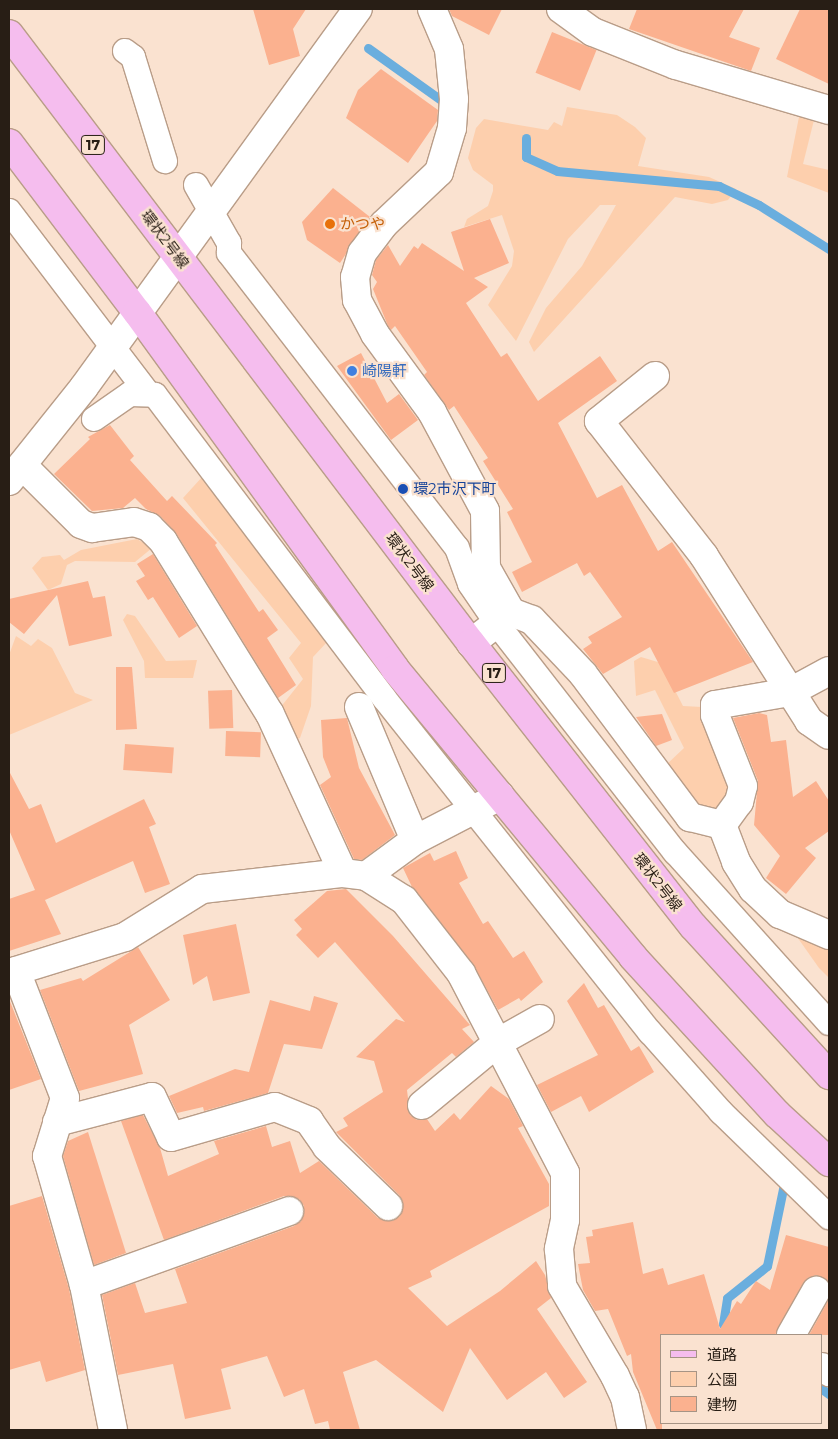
<!DOCTYPE html>
<html>
<head>
<meta charset="utf-8">
<style>
	body { margin:0 }
	#map { position:relative; width:838px; height:1439px; overflow:hidden; background:#fae2d0; font-family:Montserrat,"Noto Sans JP",sans-serif }
	div>[style] { position:absolute }
	[style*='--x'] { left:calc(var(--x)*1px); top:calc(var(--y)*1px); width:calc(var(--w)*1px); rotate:calc(var(--a)*1deg) }
	.green>* { inset:0; background:#fdcfad }
	.stream>* { height:9px; margin:-4.5px; padding:0 4.5px; transform-origin:4.5px; border-radius:4.5px; background:#6aaede }
	.building>* { inset:0; background:#fbb18f; transform-origin:0 0 }
	.roads { filter:drop-shadow(1px 0 #b99d88) drop-shadow(-1px 0 #b99d88) drop-shadow(0 1px #b99d88) drop-shadow(0 -1px #b99d88) }
	.pedestrian>* { height:24px; margin:-12px; padding:0 12px; transform-origin:12px; border-radius:12px; background:#fff }
	.minor>* { height:28px; margin:-14px; padding:0 14px; transform-origin:14px; border-radius:14px; background:#fff }
	.tertiary>* { height:28px; margin:-14px; padding:0 14px; transform-origin:14px; border-radius:14px; background:#fff }
	.primary>* { height:28px; margin:-14px; padding:0 14px; transform-origin:14px; border-radius:14px; background:#f5bdee }
	.dots>* { width:14px; height:14px; translate:-50% -50%; box-sizing:border-box; border:2px solid #fae2d0; border-radius:50% }
	span { translate:-50% -50%; white-space:nowrap; text-align:center; line-height:1.15; -webkit-text-stroke:4.5px #fae2d0; paint-order:stroke }
	.shield-label span { padding:1px 4px; background:#fae2d0; border:1px solid; border-radius:4px; -webkit-text-stroke-width:0 }
	.shield-label { font-size:14px; color:#281e15; font-weight:700 }
	.food-label { font-size:15px; color:#c56008 }
	.left { translate:0 -50%; text-align:left }
	.street-label { font-size:15px; color:#281e15 }
	.shop-label { font-size:15px; color:#366cbe }
	.transit-label { font-size:15px; color:#164399 }
	.frame { position:absolute; inset:0; border:10px solid #281e15; pointer-events:none }
	.legend { position:absolute; left:660px; top:1334px; width:162px; height:90px; box-sizing:border-box; background:#fae2d0; border:1px solid #a69485; margin:0; padding:6px 9px; list-style:none; font-size:15px; color:#281e15 }
	.legend li { display:flex; align-items:center; gap:10px; height:25px }
	.legend b { width:25px; border:1px solid #a69485 }
</style>
</head>
<body>
<div id="map">
	<div class="green">
		<i style="clip-path:polygon(567px 107px,617px 115px,635px 127px,646px 138px,638px 166px,709px 177px,736px 189px,728px 200px,712px 204px,675px 197px,534px 352px,529px 342px,546px 308px,582px 266px,616px 205px,600px 205px,568px 239px,516px 341px,488px 305px,512px 266px,514px 251px,502px 215px,464px 227px,467px 219px,488px 206px,493px 191px,493px 185px,473px 170px,468px 158px,476px 128px,484px 119px,548px 130px,554px 122px,562px 126px)"></i>
		<i style="clip-path:polygon(800px 112px,814px 120px,803px 164px,829px 170px,829px 193px,787px 177px)"></i>
		<i style="clip-path:polygon(203px 476px,328px 641px,313px 657px,311px 706px,300px 738px,286px 744px,276px 713px,303px 679px,289px 658px,301px 643px,183px 498px)"></i>
		<i style="clip-path:polygon(137px 539px,152px 548px,135px 562px,75px 561px,67px 565px,61px 584px,48px 590px,32px 568px,42px 557px,60px 555px,64px 560px,81px 550px)"></i>
		<i style="clip-path:polygon(127px 614px,135px 616px,166px 661px,197px 660px,193px 678px,145px 678px,144px 661px,123px 620px)"></i>
		<i style="clip-path:polygon(16px 636px,31px 646px,38px 639px,52px 648px,75px 693px,93px 700px,9px 735px,9px 655px)"></i>
		<i style="clip-path:polygon(641px 657px,661px 663px,683px 706px,702px 707px,728px 779px,729px 798px,713px 813px,704px 811px,690px 800px,665px 766px,684px 748px,655px 690px,636px 696px,634px 661px)"></i>
		<i style="clip-path:polygon(795px 934px,829px 939px,829px 978px,819px 968px)"></i>
	</div>
	<div class="stream">
		<i style="--x:368;--y:48;--w:95;--a:35.5"></i>
		<i style="--x:526;--y:138;--w:19;--a:90"></i>
		<i style="--x:526;--y:157;--w:34;--a:24"></i>
		<i style="--x:557;--y:171;--w:163;--a:5.3"></i>
		<i style="--x:719;--y:186;--w:44;--a:25.4"></i>
		<i style="--x:759;--y:205;--w:83;--a:32.2"></i>
		<i style="--x:730;--y:1335;--w:13;--a:-122"></i>
		<i style="--x:723;--y:1324;--w:26;--a:-81"></i>
		<i style="--x:727;--y:1298;--w:51;--a:-38.7"></i>
		<i style="--x:767;--y:1266;--w:89;--a:-78.3"></i>
		<i style="--x:822;--y:1389;--w:9;--a:36"></i>
	</div>
	<div class="building">
		<i style="clip-path:polygon(253px 9px,306px 9px,293px 29px,300px 56px,269px 65px)"></i>
		<i style="clip-path:polygon(449px 9px,502px 9px,489px 35px,452px 16px)"></i>
		<i style="clip-path:polygon(637px 9px,744px 9px,729px 37px,760px 48px,751px 71px,629px 29px)"></i>
		<i style="clip-path:polygon(800px 9px,829px 9px,829px 84px,776px 59px)"></i>
		<i style="left:552px;top:32px;width:48px;height:44px;rotate:22deg"></i>
		<i style="clip-path:polygon(381px 69px,438px 110px,437px 121px,408px 163px,346px 118px,358px 90px)"></i>
		<i style="clip-path:polygon(333px 188px,370px 217px,340px 263px,307px 240px,302px 222px)"></i>
		<i style="clip-path:polygon(490px 219px,509px 263px,474px 278px,488px 287px,466px 303px,501px 357px,507px 353px,538px 401px,600px 356px,617px 381px,558px 423px,597px 498px,622px 485px,658px 551px,672px 542px,753px 662px,674px 693px,650px 647px,603px 674px,583px 649px,592px 643px,588px 637px,622px 617px,590px 572px,584px 576px,577px 563px,522px 592px,512px 572px,532px 562px,507px 512px,513px 509px,483px 461px,488px 458px,454px 406px,449px 410px,424px 375px,427px 372px,395px 326px,391px 330px,388px 326px,373px 289px,377px 282px,372px 275px,376px 260px,388px 245px,400px 266px,414px 246px,418px 249px,422px 243px,464px 271px,451px 232px)"></i>
		<i style="clip-path:polygon(361px 353px,387px 403px,399px 394px,418px 420px,391px 440px,337px 366px)"></i>
		<i style="clip-path:polygon(110px 425px,134px 456px,130px 460px,167px 501px,172px 496px,217px 543px,215px 545px,259px 612px,263px 609px,278px 630px,267px 638px,296px 685px,278px 698px,176px 533px,160px 516px,146px 509px,135px 498px,123px 508px,92px 511px,54px 474px,90px 439px,88px 437px)"></i>
		<i style="clip-path:polygon(153px 554px,197px 626px,179px 638px,153px 597px,148px 600px,136px 581px,145px 576px,137px 564px)"></i>
		<i style="clip-path:polygon(88px 581px,93px 598px,105px 596px,112px 636px,69px 646px,57px 595px,24px 634px,9px 622px,9px 599px)"></i>
		<i style="clip-path:polygon(116px 667px,132px 667px,137px 729px,116px 730px)"></i>
		<i style="left:232px;top:690px;width:38px;height:24px;rotate:88deg"></i>
		<i style="clip-path:polygon(759px 713px,767px 715px,771px 742px,786px 740px,793px 797px,816px 781px,829px 801px,829px 831px,805px 848px,816px 858px,786px 894px,766px 878px,780px 856px,754px 825px,758px 781px,733px 718px)"></i>
		<i style="clip-path:polygon(662px 714px,672px 740px,656px 746px,636px 717px)"></i>
		<i style="clip-path:polygon(347px 718px,359px 768px,395px 835px,362px 860px,354px 859px,320px 785px,331px 777px,323px 757px,321px 720px)"></i>
		<i style="left:226px;top:731px;width:35px;height:25px;rotate:2deg"></i>
		<i style="left:125px;top:744px;width:49px;height:26px;rotate:4deg"></i>
		<i style="clip-path:polygon(9px 771px,29px 809px,41px 804px,56px 843px,144px 799px,156px 824px,149px 827px,170px 884px,145px 893px,133px 861px,45px 900px,61px 934px,9px 951px,9px 899px,35px 890px,9px 830px)"></i>
		<i style="clip-path:polygon(456px 851px,468px 878px,459px 883px,483px 924px,488px 921px,513px 958px,524px 951px,543px 982px,521px 1001px,519px 998px,498px 1010px,473px 964px,412px 887px,403px 868px,430px 853px,434px 861px)"></i>
		<i style="clip-path:polygon(346px 889px,393px 936px,470px 1025px,462px 1029px,474px 1042px,456px 1057px,452px 1053px,407px 1090px,410px 1115px,417px 1120px,427px 1119px,435px 1131px,454px 1113px,460px 1120px,491px 1086px,509px 1099px,523px 1126px,518px 1128px,549px 1184px,549px 1206px,430px 1271px,432px 1277px,408px 1288px,447px 1326px,500px 1291px,536px 1261px,545px 1275px,551px 1298px,537px 1309px,587px 1382px,564px 1398px,546px 1372px,507px 1400px,470px 1348px,443px 1412px,376px 1360px,343px 1372px,360px 1430px,330px 1430px,328px 1421px,315px 1424px,304px 1389px,284px 1397px,267px 1356px,221px 1369px,231px 1409px,185px 1419px,173px 1364px,118px 1375px,102px 1295px,135px 1283px,145px 1313px,187px 1303px,175px 1269px,294px 1226px,301px 1221px,304px 1206px,299px 1199px,284px 1196px,164px 1240px,121px 1121px,143px 1115px,160px 1148px,168px 1176px,219px 1154px,214px 1141px,266px 1126px,272px 1147px,290px 1141px,300px 1173px,319px 1161px,378px 1218px,392px 1221px,400px 1216px,403px 1202px,399px 1195px,336px 1132px,348px 1126px,343px 1118px,383px 1092px,374px 1061px,356px 1057px,396px 1019px,405px 1022px,335px 942px,318px 958px,296px 935px,302px 929px,294px 920px,327px 891px)"></i>
		<i style="clip-path:polygon(236px 924px,250px 993px,213px 1001px,207px 976px,193px 985px,183px 935px)"></i>
		<i style="clip-path:polygon(138px 947px,170px 1000px,129px 1025px,143px 1074px,79px 1091px,40px 990px,81px 978px,83px 981px)"></i>
		<i style="clip-path:polygon(584px 983px,598px 1008px,604px 1005px,631px 1051px,639px 1046px,654px 1072px,589px 1112px,581px 1096px,551px 1112px,537px 1085px,598px 1055px,567px 1001px)"></i>
		<i style="clip-path:polygon(314px 996px,338px 1003px,322px 1049px,284px 1044px,268px 1093px,204px 1111px,203px 1107px,177px 1113px,169px 1096px,235px 1069px,249px 1072px,270px 1000px,310px 1011px)"></i>
		<i style="clip-path:polygon(9px 999px,41px 1079px,9px 1090px)"></i>
		<i style="clip-path:polygon(88px 1132px,126px 1253px,94px 1265px,63px 1156px,68px 1141px)"></i>
		<i style="clip-path:polygon(42px 1196px,69px 1289px,85px 1370px,46px 1382px,40px 1361px,9px 1370px,9px 1206px)"></i>
		<i style="clip-path:polygon(633px 1222px,643px 1274px,663px 1268px,668px 1285px,704px 1274px,720px 1329px,737px 1301px,741px 1304px,756px 1281px,770px 1290px,786px 1235px,829px 1247px,829px 1283px,816px 1275px,808px 1278px,775px 1335px,662px 1335px,662px 1430px,657px 1430px,633px 1372px,631px 1354px,627px 1356px,608px 1309px,595px 1311px,583px 1290px,578px 1264px,590px 1263px,586px 1237px,593px 1236px,592px 1230px)"></i>
		<i style="clip-path:polygon(829px 1299px,829px 1335px,809px 1335px)"></i>
	</div>
	<div class="roads">
		<div class="pedestrian">
			<i style="--x:125;--y:51;--w:10;--a:37"></i>
			<i style="--x:133;--y:57;--w:109;--a:72.9"></i>
			<i style="--x:196;--y:185;--w:67;--a:60.4"></i>
			<i style="--x:229;--y:243;--w:10;--a:90"></i>
			<i style="--x:229;--y:253;--w:373;--a:52.3"></i>
			<i style="--x:457;--y:548;--w:38;--a:70"></i>
			<i style="--x:470;--y:584;--w:50;--a:55.7"></i>
			<i style="--x:498;--y:625;--w:288;--a:52.1"></i>
			<i style="--x:675;--y:852;--w:230;--a:48"></i>
			<i style="--x:9;--y:211;--w:228;--a:52.7"></i>
			<i style="--x:94;--y:419;--w:44;--a:-34.8"></i>
			<i style="--x:130;--y:394;--w:25;--a:2"></i>
			<i style="--x:155;--y:395;--w:380;--a:52.9"></i>
			<i style="--x:384;--y:698;--w:427;--a:51.5"></i>
			<i style="--x:650;--y:1032;--w:107;--a:48.4"></i>
			<i style="--x:721;--y:1112;--w:151;--a:44.2"></i>
		</div>
		<div class="minor">
			<i style="--x:432;--y:9;--w:43;--a:67"></i>
			<i style="--x:449;--y:49;--w:50;--a:84.3"></i>
			<i style="--x:454;--y:99;--w:29;--a:94"></i>
			<i style="--x:452;--y:128;--w:46;--a:106.5"></i>
			<i style="--x:439;--y:172;--w:76;--a:136.6"></i>
			<i style="--x:384;--y:224;--w:36;--a:127"></i>
			<i style="--x:362;--y:253;--w:25;--a:106"></i>
			<i style="--x:355;--y:277;--w:23;--a:85"></i>
			<i style="--x:357;--y:300;--w:38;--a:62"></i>
			<i style="--x:375;--y:334;--w:97;--a:53.8"></i>
			<i style="--x:432;--y:412;--w:112;--a:61.8"></i>
			<i style="--x:485;--y:511;--w:57;--a:89"></i>
			<i style="--x:486;--y:568;--w:51;--a:60.4"></i>
			<i style="--x:511;--y:612;--w:51;--a:142.2"></i>
			<i style="--x:561;--y:9;--w:39;--a:36"></i>
			<i style="--x:593;--y:32;--w:89;--a:21.7"></i>
			<i style="--x:676;--y:65;--w:159;--a:16.4"></i>
			<i style="--x:655;--y:376;--w:72;--a:141.2"></i>
			<i style="--x:599;--y:421;--w:171;--a:52.1"></i>
			<i style="--x:704;--y:556;--w:196;--a:57.5"></i>
			<i style="--x:809;--y:721;--w:24;--a:35"></i>
			<i style="--x:22;--y:465;--w:83;--a:45"></i>
			<i style="--x:81;--y:524;--w:12;--a:20"></i>
			<i style="--x:92;--y:528;--w:42;--a:-8.1"></i>
			<i style="--x:134;--y:522;--w:16;--a:18"></i>
			<i style="--x:149;--y:527;--w:20;--a:45"></i>
			<i style="--x:163;--y:541;--w:203;--a:58.3"></i>
			<i style="--x:270;--y:714;--w:175;--a:65.3"></i>
			<i style="--x:511;--y:612;--w:22;--a:21"></i>
			<i style="--x:532;--y:620;--w:74;--a:46.6"></i>
			<i style="--x:583;--y:674;--w:179;--a:53.2"></i>
			<i style="--x:690;--y:817;--w:33;--a:14"></i>
			<i style="--x:359;--y:707;--w:144;--a:67.2"></i>
			<i style="--x:722;--y:825;--w:29;--a:-54"></i>
			<i style="--x:739;--y:802;--w:16;--a:-76"></i>
			<i style="--x:743;--y:786;--w:76;--a:-111.5"></i>
			<i style="--x:715;--y:715;--w:10;--a:-90"></i>
			<i style="--x:715;--y:705;--w:76;--a:-9.8"></i>
			<i style="--x:790;--y:692;--w:44;--a:-28.3"></i>
			<i style="--x:722;--y:825;--w:40;--a:69"></i>
			<i style="--x:736;--y:862;--w:32;--a:58"></i>
			<i style="--x:753;--y:889;--w:37;--a:43"></i>
			<i style="--x:780;--y:914;--w:53;--a:23.2"></i>
			<i style="--x:366;--y:876;--w:61;--a:-36.3"></i>
			<i style="--x:415;--y:840;--w:96;--a:-27.4"></i>
			<i style="--x:16;--y:971;--w:136;--a:68.9"></i>
			<i style="--x:65;--y:1098;--w:61;--a:107.2"></i>
			<i style="--x:47;--y:1156;--w:134;--a:74"></i>
			<i style="--x:84;--y:1285;--w:148;--a:78.7"></i>
			<i style="--x:9;--y:973;--w:121;--a:-17.2"></i>
			<i style="--x:125;--y:937;--w:91;--a:-31.9"></i>
			<i style="--x:202;--y:889;--w:142;--a:-6.5"></i>
			<i style="--x:343;--y:873;--w:23;--a:7"></i>
			<i style="--x:366;--y:876;--w:45;--a:32.3"></i>
			<i style="--x:404;--y:900;--w:93;--a:52"></i>
			<i style="--x:461;--y:973;--w:225;--a:62.5"></i>
			<i style="--x:565;--y:1173;--w:47;--a:90"></i>
			<i style="--x:565;--y:1220;--w:30;--a:102"></i>
			<i style="--x:559;--y:1249;--w:37;--a:85"></i>
			<i style="--x:562;--y:1286;--w:104;--a:59.5"></i>
			<i style="--x:615;--y:1376;--w:23;--a:65"></i>
			<i style="--x:625;--y:1397;--w:34;--a:78"></i>
			<i style="--x:422;--y:1105;--w:97;--a:-39.6"></i>
			<i style="--x:497;--y:1043;--w:49;--a:-29.2"></i>
			<i style="--x:57;--y:1122;--w:98;--a:-14.7"></i>
			<i style="--x:152;--y:1097;--w:44;--a:64.6"></i>
			<i style="--x:171;--y:1137;--w:108;--a:-16.1"></i>
			<i style="--x:275;--y:1107;--w:37;--a:22"></i>
			<i style="--x:309;--y:1121;--w:32;--a:55"></i>
			<i style="--x:327;--y:1147;--w:85;--a:44"></i>
			<i style="--x:84;--y:1285;--w:218;--a:-19.8"></i>
			<i style="--x:791;--y:1335;--w:51;--a:-60.4"></i>
			<i style="--x:822;--y:1367;--w:9;--a:36"></i>
		</div>
		<div class="tertiary">
			<i style="--x:9;--y:481;--w:120;--a:-51.4"></i>
			<i style="--x:84;--y:387;--w:467;--a:-54.1"></i>
		</div>
		<div class="primary">
			<i style="--x:9;--y:34;--w:764;--a:52.82"></i>
			<i style="--x:471;--y:643;--w:360;--a:51.9"></i>
			<i style="--x:693;--y:926;--w:202;--a:47.6"></i>
			<i style="--x:9;--y:143;--w:212;--a:52.9"></i>
			<i style="--x:137;--y:312;--w:440;--a:54.1"></i>
			<i style="--x:395;--y:669;--w:374;--a:50.4"></i>
			<i style="--x:633;--y:957;--w:213;--a:47.5"></i>
			<i style="--x:777;--y:1114;--w:71;--a:42.7"></i>
		</div>
	</div>
	<div class="dots">
		<i style="left:330px;top:224px;background:#e8710a"></i>
		<i style="left:352px;top:371px;background:#3f7fe0"></i>
		<i style="left:403px;top:489px;background:#1a4fb4"></i>
	</div>
	<div class="shield-label">
		<span style="left:93px;top:145px">17</span>
		<span style="left:494px;top:673px">17</span>
	</div>
	<div class="food-label">
		<span class="left" style="left:340px;top:224px">かつや</span>
	</div>
	<div class="street-label">
		<span style="left:165px;top:239px;rotate:53deg">環状2号線</span>
		<span style="left:410px;top:562px;rotate:53deg">環状2号線</span>
		<span style="left:658px;top:882px;rotate:52deg">環状2号線</span>
	</div>
	<div class="shop-label">
		<span class="left" style="left:362px;top:371px">崎陽軒</span>
	</div>
	<div class="transit-label">
		<span class="left" style="left:413px;top:489px">環2市沢下町</span>
	</div>
	<div class="frame"></div>
	<ul class="legend">
	<li><b style="height:6px;background:#f5bdee"></b>道路</li>
	<li><b style="height:14px;background:#fdcfad"></b>公園</li>
	<li><b style="height:14px;background:#fbb18f"></b>建物</li>
	</ul>
</div>
</body>
</html>
